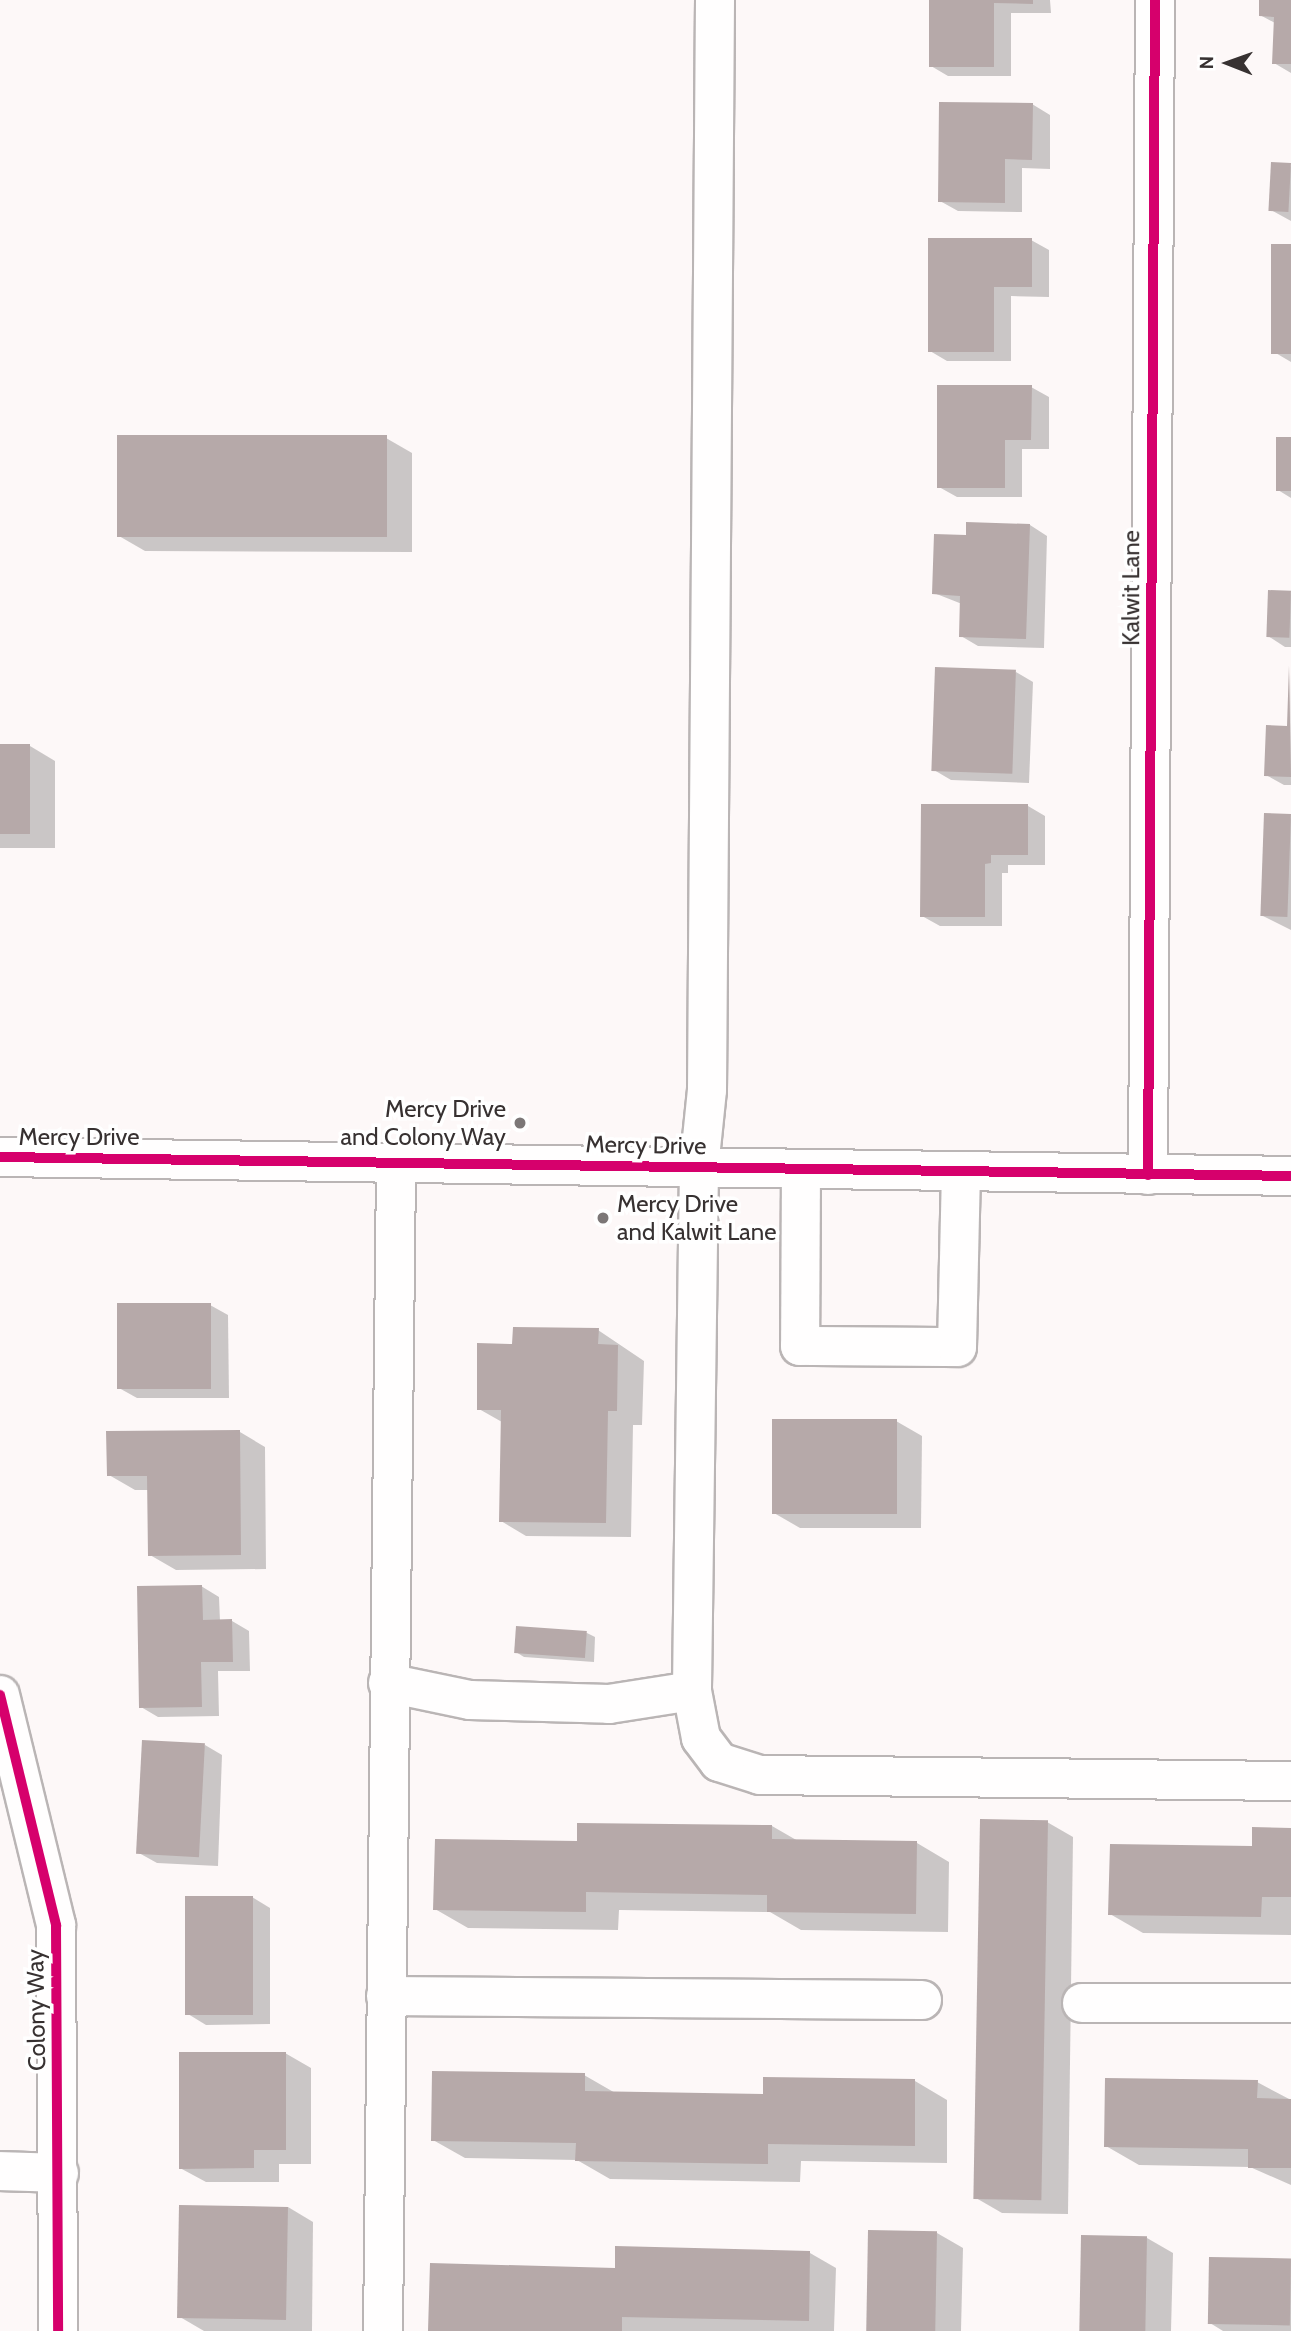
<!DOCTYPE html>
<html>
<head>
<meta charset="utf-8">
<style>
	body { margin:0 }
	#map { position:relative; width:1291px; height:2331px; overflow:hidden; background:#fdf8f8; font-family:Cabin,sans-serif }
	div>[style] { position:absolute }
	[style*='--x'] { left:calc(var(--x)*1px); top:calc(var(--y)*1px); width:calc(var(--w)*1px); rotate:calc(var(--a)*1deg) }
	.shadow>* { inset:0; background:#0003 }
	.building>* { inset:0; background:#b6a9a9; transform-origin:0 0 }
	.roads { filter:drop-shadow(2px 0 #bab5b5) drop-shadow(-2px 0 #bab5b5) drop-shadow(0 2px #bab5b5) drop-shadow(0 -2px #bab5b5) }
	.minor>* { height:38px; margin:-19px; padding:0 19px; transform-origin:19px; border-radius:19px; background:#fffefe }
	.cycleway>* { height:10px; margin:-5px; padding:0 5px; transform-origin:5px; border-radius:5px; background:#d6006c }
	.dots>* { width:19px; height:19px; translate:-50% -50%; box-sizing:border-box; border:4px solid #fff; border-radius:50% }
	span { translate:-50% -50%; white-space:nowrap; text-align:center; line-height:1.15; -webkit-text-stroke:7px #fff; paint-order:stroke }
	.street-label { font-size:24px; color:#373131 }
	.poi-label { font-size:24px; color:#373131 }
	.right { translate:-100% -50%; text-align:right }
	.left { translate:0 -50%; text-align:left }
	.north { position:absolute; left:1193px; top:28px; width:70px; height:70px; -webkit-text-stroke:5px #fff; paint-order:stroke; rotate:271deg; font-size:19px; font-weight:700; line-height:28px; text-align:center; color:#373131 }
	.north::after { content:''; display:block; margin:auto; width:24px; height:32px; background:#373131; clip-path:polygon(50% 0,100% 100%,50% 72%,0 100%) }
</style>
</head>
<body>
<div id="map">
	<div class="shadow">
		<i style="clip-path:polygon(931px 0,1050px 0,1051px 13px,1011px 13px,1011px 76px,948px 76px,931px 66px)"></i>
		<i style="clip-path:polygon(1261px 0,1291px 0,1291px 73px,1274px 63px,1275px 23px,1260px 15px)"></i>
		<i style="clip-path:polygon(1032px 104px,1050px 115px,1050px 169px,1022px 168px,1022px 212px,958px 211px,940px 201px)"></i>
		<i style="clip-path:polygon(1291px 165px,1291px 221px,1271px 210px)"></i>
		<i style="clip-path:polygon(1031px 240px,1049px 250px,1049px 297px,1011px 296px,1011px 361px,947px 361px,930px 351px)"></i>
		<i style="clip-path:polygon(1291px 246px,1291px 362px,1274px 352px)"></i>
		<i style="clip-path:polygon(1031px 387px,1049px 397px,1049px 449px,1022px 449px,1022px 497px,957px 497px,939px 487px)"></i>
		<i style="clip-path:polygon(386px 438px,412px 453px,412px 552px,145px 551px,119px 536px)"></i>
		<i style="clip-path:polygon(1291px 439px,1291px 498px,1278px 490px)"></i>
		<i style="clip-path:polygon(1030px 525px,1047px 536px,1044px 648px,978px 646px,961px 636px,962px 604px,934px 593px,968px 537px)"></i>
		<i style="clip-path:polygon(1291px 593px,1291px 647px,1285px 647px,1268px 636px)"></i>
		<i style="clip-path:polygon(1290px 671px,1291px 785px,1284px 785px,1266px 775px,1289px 727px)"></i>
		<i style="clip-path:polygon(1016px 672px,1033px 682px,1029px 783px,951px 780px,934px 770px)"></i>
		<i style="clip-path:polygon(0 746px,30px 746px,55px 761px,55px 848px,0 848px)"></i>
		<i style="clip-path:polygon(1028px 806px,1045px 816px,1045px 865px,1008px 865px,1008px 873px,1002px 873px,1002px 926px,940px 926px,922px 916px)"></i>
		<i style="clip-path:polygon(1291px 816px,1291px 930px,1261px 915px)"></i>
		<i style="clip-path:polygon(210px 1305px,228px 1315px,229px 1398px,137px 1398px,119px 1388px)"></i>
		<i style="clip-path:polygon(598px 1330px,644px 1361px,642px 1425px,633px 1425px,631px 1537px,526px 1536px,501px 1521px,502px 1422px,479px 1409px)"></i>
		<i style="clip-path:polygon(896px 1421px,922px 1436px,921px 1528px,800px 1528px,774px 1513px)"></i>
		<i style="clip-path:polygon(240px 1432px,265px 1447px,266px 1569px,176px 1570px,150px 1555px,149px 1490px,135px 1490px,109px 1475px)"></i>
		<i style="clip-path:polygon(201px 1586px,219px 1597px,220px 1621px,232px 1621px,249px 1631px,250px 1671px,218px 1671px,219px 1716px,158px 1717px,141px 1707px)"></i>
		<i style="clip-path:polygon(587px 1633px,595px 1637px,594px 1662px,524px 1657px,516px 1652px)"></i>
		<i style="clip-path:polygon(205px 1745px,222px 1755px,218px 1866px,157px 1863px,139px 1853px)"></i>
		<i style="clip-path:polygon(1047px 1822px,1073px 1837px,1068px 2214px,1002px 2213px,976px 2198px)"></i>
		<i style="clip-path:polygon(772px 1826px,798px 1841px,917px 1843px,949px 1862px,948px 1932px,801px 1930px,770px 1912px,619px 1910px,618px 1930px,468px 1928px,435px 1909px)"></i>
		<i style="clip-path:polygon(1291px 1830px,1291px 1935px,1143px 1933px,1110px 1914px)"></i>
		<i style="clip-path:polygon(252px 1897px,270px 1908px,270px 2024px,206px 2025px,188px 2014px)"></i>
		<i style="clip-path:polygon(285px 2053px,311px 2068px,311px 2164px,279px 2164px,279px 2182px,206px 2182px,180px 2168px)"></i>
		<i style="clip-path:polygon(584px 2075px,617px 2094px,765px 2096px,915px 2081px,947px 2100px,947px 2163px,801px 2161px,800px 2182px,610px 2179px,577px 2160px,465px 2158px,433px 2140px)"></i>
		<i style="clip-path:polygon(1257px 2082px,1291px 2100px,1291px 2185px,1250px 2167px,1139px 2165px,1106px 2146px)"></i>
		<i style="clip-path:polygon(288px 2207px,313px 2222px,312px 2331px,204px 2331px,180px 2317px)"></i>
		<i style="clip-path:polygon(937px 2233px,963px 2248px,961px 2331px,868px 2331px)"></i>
		<i style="clip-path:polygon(1147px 2238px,1173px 2253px,1171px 2331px,1080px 2331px)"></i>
		<i style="clip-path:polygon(810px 2253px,836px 2268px,834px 2331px,432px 2331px,617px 2269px)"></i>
		<i style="clip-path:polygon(1291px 2259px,1291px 2331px,1223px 2331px,1210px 2323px)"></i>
	</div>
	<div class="building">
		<i style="clip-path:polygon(929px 0,1033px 0,1033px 4px,994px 3px,994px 67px,929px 67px)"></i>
		<i style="clip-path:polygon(1259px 0,1291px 0,1291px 64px,1272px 64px,1274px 17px,1259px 16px)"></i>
		<i style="clip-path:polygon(939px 102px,1033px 103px,1032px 160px,1005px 159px,1005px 203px,938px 202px)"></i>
		<i style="left:1271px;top:162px;width:20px;height:49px;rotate:3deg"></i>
		<i style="clip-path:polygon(928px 238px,1032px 238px,1032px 287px,994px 287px,994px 352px,928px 352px)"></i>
		<i style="left:1271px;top:244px;width:20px;height:110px"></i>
		<i style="clip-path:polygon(937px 385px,1032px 385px,1031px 440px,1005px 440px,1005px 488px,937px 488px)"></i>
		<i style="left:117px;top:435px;width:270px;height:102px"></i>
		<i style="left:1276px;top:437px;width:15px;height:54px"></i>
		<i style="clip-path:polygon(966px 522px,1030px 524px,1026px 639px,959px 637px,960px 596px,932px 594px,934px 534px,966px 535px)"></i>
		<i style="left:1268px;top:590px;width:23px;height:47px;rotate:2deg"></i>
		<i style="clip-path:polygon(1289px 665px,1291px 777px,1264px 776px,1266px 725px,1287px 726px)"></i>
		<i style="left:935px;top:667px;width:81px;height:104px;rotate:2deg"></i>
		<i style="left:0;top:744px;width:30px;height:90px"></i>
		<i style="clip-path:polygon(921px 804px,1028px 804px,1028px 855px,991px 855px,991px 863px,985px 864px,985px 917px,920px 917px)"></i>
		<i style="left:1264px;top:813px;width:27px;height:103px;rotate:2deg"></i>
		<i style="left:117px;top:1303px;width:94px;height:86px"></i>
		<i style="clip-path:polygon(513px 1327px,599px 1328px,598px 1344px,618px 1345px,617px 1411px,608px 1411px,606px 1523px,499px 1522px,501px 1410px,477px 1410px,477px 1343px,512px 1344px)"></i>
		<i style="left:772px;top:1419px;width:125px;height:95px"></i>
		<i style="clip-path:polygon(240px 1430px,241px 1555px,148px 1556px,147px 1476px,107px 1476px,106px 1431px)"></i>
		<i style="clip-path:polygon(202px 1585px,203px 1620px,232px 1619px,233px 1662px,201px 1662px,202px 1707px,139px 1708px,137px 1586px)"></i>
		<i style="left:516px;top:1626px;width:71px;height:27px;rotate:4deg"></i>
		<i style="left:142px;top:1740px;width:63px;height:114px;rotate:3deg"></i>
		<i style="left:980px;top:1819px;width:68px;height:380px;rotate:1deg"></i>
		<i style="clip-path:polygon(577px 1823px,772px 1825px,772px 1839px,917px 1841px,916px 1914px,767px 1912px,767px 1895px,586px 1892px,586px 1912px,433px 1910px,435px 1839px,577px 1841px)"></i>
		<i style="clip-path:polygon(1252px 1827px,1291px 1828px,1291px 1897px,1262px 1897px,1261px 1917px,1108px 1915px,1110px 1844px,1252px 1846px)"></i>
		<i style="left:185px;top:1896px;width:68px;height:119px"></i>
		<i style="clip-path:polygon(179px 2052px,286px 2052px,286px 2150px,254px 2150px,254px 2168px,179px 2169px)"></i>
		<i style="clip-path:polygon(432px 2071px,585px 2073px,585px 2091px,763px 2094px,763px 2077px,915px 2079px,915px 2146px,768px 2144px,768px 2164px,575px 2161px,576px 2143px,431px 2141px)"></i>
		<i style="clip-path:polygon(1105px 2078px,1258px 2080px,1257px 2098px,1291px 2099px,1291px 2168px,1248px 2168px,1248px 2149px,1104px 2147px)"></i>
		<i style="left:179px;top:2205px;width:109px;height:113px;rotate:1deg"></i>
		<i style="left:868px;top:2230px;width:69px;height:101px;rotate:1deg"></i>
		<i style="left:1081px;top:2235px;width:66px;height:96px;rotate:1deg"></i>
		<i style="clip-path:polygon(615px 2246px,810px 2251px,809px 2321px,622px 2317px,622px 2331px,428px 2331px,430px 2263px,615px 2268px)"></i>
		<i style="left:1209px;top:2257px;width:82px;height:67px;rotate:1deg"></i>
	</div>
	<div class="roads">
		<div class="minor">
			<i style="--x:715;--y:0;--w:1090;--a:90.42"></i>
			<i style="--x:707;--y:1090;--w:77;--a:95.9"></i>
			<i style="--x:699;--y:1167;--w:524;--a:90.77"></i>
			<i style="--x:692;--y:1691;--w:48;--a:79.2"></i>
			<i style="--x:701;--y:1738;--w:30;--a:53"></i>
			<i style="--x:719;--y:1762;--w:43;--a:17.6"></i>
			<i style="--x:760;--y:1775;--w:531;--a:0.65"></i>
			<i style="--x:0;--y:1157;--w:1291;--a:0.84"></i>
			<i style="--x:801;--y:1169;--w:177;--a:90.3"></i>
			<i style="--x:800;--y:1346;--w:157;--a:0.4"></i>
			<i style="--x:957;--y:1347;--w:175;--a:-88.7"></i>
			<i style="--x:1148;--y:1175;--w:1175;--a:-89.66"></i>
			<i style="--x:388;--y:1683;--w:84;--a:11.7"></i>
			<i style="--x:470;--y:1700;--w:139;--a:1.6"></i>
			<i style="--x:609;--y:1704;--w:84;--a:-8.9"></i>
			<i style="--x:0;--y:1695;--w:237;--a:76.3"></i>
			<i style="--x:56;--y:1925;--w:406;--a:89.7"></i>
			<i style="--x:386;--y:1996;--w:536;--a:0.43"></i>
			<i style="--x:1082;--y:2003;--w:209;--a:0"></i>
			<i style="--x:0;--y:2171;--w:59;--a:1.9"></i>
			<i style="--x:383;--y:2331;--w:1169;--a:-89.36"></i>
		</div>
	</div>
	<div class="cycleway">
		<i style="--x:0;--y:1157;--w:1291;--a:0.84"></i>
		<i style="--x:1148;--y:1175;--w:1175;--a:-89.66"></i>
		<i style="--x:0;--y:1695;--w:237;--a:76.3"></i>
		<i style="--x:56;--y:1925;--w:406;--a:89.7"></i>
	</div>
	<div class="dots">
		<i style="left:520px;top:1123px;background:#7c7777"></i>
		<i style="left:603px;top:1218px;background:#7c7777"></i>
	</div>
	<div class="street-label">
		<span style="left:1131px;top:588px;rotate:-90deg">Kalwit Lane</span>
		<span style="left:79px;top:1137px">Mercy Drive</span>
		<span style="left:646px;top:1145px;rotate:1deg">Mercy Drive</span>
		<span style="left:36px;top:2010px;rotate:-91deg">Colony Way</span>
	</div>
	<div class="poi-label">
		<span class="right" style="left:506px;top:1123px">Mercy Drive<br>and Colony Way</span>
		<span class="left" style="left:617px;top:1218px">Mercy Drive<br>and Kalwit Lane</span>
	</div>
	<div class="north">N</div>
</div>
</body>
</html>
